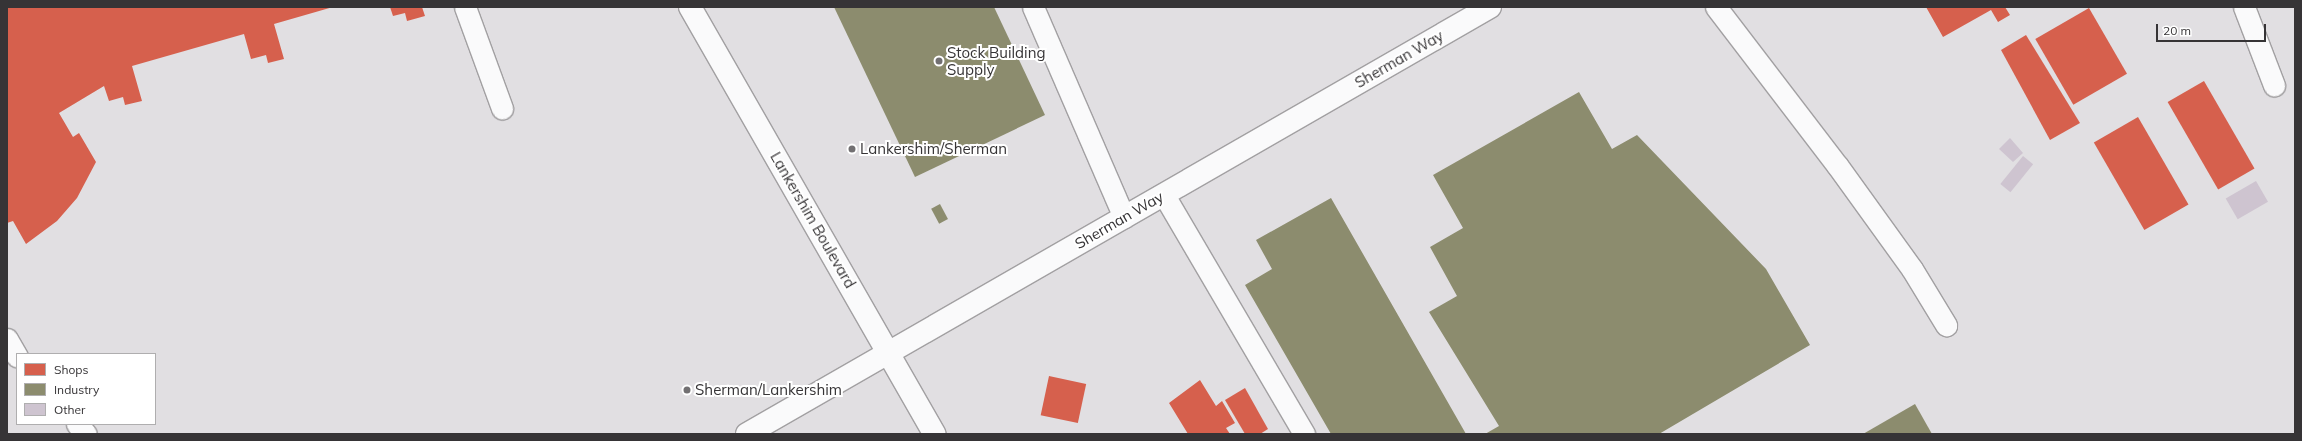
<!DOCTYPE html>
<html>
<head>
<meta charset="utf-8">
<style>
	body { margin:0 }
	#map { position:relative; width:2302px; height:441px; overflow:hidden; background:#e1dfe2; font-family:Mulish,sans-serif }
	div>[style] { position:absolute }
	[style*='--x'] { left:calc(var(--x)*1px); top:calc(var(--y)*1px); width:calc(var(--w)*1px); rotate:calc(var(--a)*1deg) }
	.shops>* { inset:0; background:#d6604d; transform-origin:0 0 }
	.industry>* { inset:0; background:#8c8c6e; transform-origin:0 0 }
	.building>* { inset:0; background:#cec4d0; transform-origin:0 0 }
	.roads { filter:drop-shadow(1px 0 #a2a0a2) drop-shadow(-1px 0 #a2a0a2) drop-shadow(0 1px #a2a0a2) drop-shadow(0 -1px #a2a0a2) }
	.lane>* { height:21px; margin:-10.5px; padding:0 10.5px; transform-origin:10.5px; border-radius:10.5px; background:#fafafb }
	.primary>* { height:22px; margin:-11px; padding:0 11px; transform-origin:11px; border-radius:11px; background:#fafafb }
	.dots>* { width:11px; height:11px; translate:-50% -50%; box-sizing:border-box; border:2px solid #fff; border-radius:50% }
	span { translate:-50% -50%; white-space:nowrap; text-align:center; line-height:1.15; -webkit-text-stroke:4px #fff; paint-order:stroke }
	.poi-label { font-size:15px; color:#363436 }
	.left { translate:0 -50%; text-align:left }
	.street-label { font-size:15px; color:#363436 }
	.frame { position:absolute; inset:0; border:8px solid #363436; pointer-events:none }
	.legend { position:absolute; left:16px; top:353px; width:140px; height:72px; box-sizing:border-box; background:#fff; border:1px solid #afaeaf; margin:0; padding:5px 7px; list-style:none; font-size:12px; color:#363436 }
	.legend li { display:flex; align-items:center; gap:8px; height:20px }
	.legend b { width:20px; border:1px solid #afaeaf }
	.scale { position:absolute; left:2156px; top:24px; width:110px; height:18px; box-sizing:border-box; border:2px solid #363436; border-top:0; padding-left:5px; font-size:12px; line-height:14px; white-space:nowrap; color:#363436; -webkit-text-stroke:3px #fff; paint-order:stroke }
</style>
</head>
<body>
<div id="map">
	<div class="shops">
		<i style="clip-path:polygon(7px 7px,333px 7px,274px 24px,284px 59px,268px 63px,266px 55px,251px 59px,244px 34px,132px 66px,142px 101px,125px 105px,123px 97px,109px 101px,104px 86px,59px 113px,73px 137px,79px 133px,96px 162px,77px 198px,57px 221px,26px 244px,13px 221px,7px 223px)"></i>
		<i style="clip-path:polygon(390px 7px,422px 7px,425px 16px,407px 21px,405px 13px,393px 16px)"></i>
		<i style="clip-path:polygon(1926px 7px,2005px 7px,2010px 15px,1998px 22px,1991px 10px,1943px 37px)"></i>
		<i style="left:2089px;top:8px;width:76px;height:62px;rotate:60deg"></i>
		<i style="clip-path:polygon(2026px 35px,2080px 123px,2050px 140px,2001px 50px)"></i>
		<i style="left:2204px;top:81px;width:101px;height:42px;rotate:60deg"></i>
		<i style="left:2138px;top:117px;width:101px;height:51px;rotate:60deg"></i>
		<i style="left:1049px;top:376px;width:38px;height:40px;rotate:12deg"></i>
		<i style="clip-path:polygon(1200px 380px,1216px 406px,1222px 401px,1235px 423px,1226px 428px,1230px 434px,1188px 434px,1169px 403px)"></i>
		<i style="clip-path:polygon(1245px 388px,1268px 429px,1260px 434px,1245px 434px,1225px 400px)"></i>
	</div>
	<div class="industry">
		<i style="clip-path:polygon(834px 7px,994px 7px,1045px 115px,915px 177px)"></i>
		<i style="clip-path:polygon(1579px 92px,1612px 149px,1637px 135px,1766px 269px,1810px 345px,1659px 434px,1485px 434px,1499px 426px,1429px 312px,1457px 296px,1430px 247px,1463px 228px,1433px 175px)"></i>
		<i style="clip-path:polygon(1331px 198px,1466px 434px,1331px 434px,1245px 285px,1272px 269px,1256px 240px)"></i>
		<i style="left:940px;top:204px;width:17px;height:10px;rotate:62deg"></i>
		<i style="clip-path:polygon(1915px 404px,1932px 434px,1863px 434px)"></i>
	</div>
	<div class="building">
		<i style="clip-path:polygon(2010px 138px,2023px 153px,2013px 162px,1999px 149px)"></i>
		<i style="left:2023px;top:156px;width:13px;height:36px;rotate:39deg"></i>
		<i style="left:2256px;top:181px;width:24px;height:35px;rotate:60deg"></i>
	</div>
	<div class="roads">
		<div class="lane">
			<i style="--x:465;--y:7;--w:108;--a:69.9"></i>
			<i style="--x:1033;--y:7;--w:229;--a:66.6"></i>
			<i style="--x:1716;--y:7;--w:199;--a:52.6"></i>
			<i style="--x:1837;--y:165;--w:128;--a:54.2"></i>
			<i style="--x:1912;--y:269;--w:66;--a:58.7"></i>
			<i style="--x:2244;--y:7;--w:84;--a:69"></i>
			<i style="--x:1164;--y:195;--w:277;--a:59.6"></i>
			<i style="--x:7;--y:339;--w:20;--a:60"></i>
			<i style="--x:77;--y:424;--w:13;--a:48"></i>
		</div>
		<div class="primary">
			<i style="--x:690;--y:7;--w:492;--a:60.2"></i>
			<i style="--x:747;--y:434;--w:857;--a:-29.89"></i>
		</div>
	</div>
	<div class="dots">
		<i style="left:939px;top:61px;background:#727072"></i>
		<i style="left:852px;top:149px;background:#727072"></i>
		<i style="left:687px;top:390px;background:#727072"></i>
	</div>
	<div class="poi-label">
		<span class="left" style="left:947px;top:61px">Stock Building<br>Supply</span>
		<span class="left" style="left:860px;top:149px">Lankershim/Sherman</span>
		<span class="left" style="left:695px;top:390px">Sherman/Lankershim</span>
	</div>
	<div class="street-label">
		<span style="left:1399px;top:59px;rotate:-30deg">Sherman Way</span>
		<span style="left:813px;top:220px;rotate:60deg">Lankershim Boulevard</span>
		<span style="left:1119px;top:220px;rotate:-30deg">Sherman Way</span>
	</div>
	<div class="frame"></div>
	<ul class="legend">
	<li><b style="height:11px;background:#d6604d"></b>Shops</li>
	<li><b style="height:11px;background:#8c8c6e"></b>Industry</li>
	<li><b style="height:11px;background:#cec4d0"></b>Other</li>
	</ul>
	<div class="scale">20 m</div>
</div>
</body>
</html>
